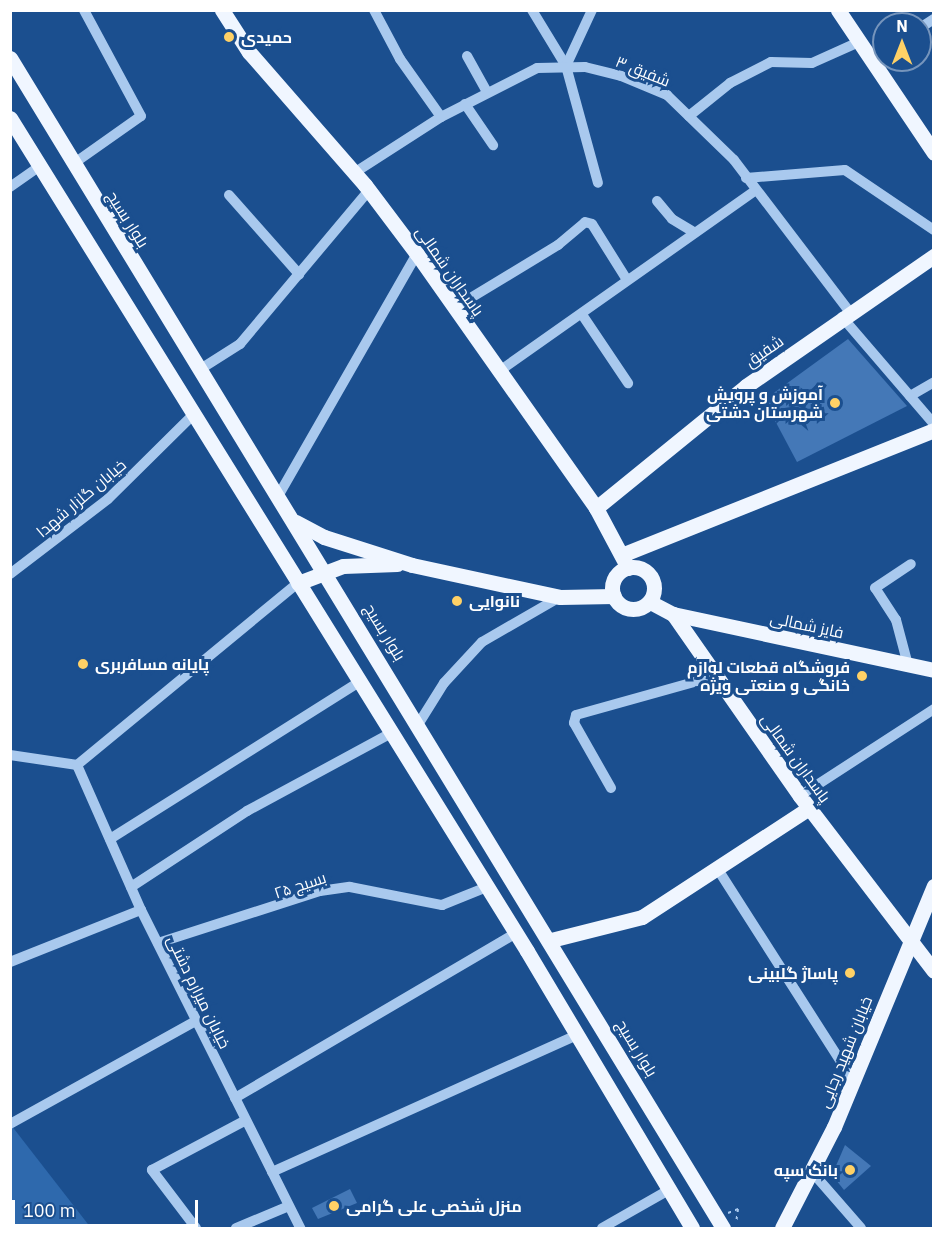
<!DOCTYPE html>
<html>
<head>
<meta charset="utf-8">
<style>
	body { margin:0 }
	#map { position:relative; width:944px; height:1239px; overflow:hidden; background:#1b4f8f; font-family:"IBM Plex Sans",Cairo,sans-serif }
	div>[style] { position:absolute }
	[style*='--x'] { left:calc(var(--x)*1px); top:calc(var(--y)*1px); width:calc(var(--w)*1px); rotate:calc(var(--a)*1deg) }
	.green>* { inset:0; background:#2e69ad }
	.building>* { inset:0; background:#4478b7 }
	.path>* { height:2px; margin-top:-1px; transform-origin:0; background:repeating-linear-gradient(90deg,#a9c9ee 0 3px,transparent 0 7.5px) }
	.minor>* { height:10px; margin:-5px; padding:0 5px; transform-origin:5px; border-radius:5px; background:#a9c9ee }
	.major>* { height:15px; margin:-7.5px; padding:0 7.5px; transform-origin:7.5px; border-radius:7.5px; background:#f0f6ff }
	.major>.ring { margin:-7.5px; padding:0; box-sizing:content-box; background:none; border:15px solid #f0f6ff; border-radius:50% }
	.dots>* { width:16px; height:16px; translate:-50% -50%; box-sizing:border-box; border:3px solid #1b4f8f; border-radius:50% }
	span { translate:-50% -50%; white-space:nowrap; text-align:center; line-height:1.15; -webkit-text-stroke:6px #1b4f8f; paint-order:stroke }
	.poi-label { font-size:16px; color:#fff; font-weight:700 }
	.left { translate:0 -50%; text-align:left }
	.right { translate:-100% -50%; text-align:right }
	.street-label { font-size:16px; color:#fff }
	.frame { position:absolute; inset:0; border:12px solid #fff; pointer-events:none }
	.north { position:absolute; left:872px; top:12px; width:60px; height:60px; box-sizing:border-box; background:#1b4f8f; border:2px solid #7695bc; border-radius:50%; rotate:0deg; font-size:16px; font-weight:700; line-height:24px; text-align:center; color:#fff }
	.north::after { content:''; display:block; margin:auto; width:21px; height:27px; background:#ffd166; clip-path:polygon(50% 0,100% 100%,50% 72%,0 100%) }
	.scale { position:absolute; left:12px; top:1200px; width:186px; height:27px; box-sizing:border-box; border:3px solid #fff; border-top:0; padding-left:8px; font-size:18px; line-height:21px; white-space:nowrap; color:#fff; -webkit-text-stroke:4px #1b4f8f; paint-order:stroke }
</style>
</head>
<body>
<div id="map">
	<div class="green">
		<i style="clip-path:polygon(11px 1125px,91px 1228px,11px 1228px)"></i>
	</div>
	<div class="building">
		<i style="clip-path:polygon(848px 339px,907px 406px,797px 462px,764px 400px)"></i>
		<i style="clip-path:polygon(845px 1145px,871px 1166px,844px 1190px,832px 1175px)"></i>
		<i style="clip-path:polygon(350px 1189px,357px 1203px,318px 1219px,312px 1208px)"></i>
	</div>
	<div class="path">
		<i style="--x:728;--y:1213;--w:11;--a:-22"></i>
		<i style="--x:738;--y:1209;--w:14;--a:98"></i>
	</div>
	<div class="minor">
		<i style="--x:374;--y:10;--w:55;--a:62"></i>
		<i style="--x:400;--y:59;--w:71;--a:54.7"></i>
		<i style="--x:532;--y:10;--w:66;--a:58.7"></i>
		<i style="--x:566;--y:66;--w:121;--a:74.7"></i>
		<i style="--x:920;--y:28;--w:17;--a:-33"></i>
		<i style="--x:867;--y:55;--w:18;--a:-19"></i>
		<i style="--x:467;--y:56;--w:41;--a:60.9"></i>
		<i style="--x:566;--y:66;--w:62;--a:-65.1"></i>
		<i style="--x:465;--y:104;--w:50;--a:55.7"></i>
		<i style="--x:689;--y:116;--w:53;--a:-38.8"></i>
		<i style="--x:730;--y:83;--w:46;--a:-27.1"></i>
		<i style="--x:771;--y:62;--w:41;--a:1.4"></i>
		<i style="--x:812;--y:63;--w:51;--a:-24.1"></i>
		<i style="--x:73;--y:164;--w:83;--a:-35.2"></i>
		<i style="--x:141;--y:116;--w:120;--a:-118.3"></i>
		<i style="--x:354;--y:173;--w:103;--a:-32.8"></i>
		<i style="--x:441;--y:117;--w:108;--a:-27"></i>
		<i style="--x:537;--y:68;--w:48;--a:-1.2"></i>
		<i style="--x:585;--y:67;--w:37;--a:14"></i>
		<i style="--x:621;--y:76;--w:50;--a:22.4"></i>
		<i style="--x:667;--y:95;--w:93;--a:44.1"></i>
		<i style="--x:734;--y:160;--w:191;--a:52.7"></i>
		<i style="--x:746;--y:178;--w:99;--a:-4.6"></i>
		<i style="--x:845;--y:170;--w:107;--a:34"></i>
		<i style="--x:10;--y:187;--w:37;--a:-35"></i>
		<i style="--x:229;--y:195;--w:106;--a:48.5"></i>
		<i style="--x:657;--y:201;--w:23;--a:50"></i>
		<i style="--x:672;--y:219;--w:23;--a:31"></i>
		<i style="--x:454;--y:308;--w:122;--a:-31.2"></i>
		<i style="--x:558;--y:245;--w:35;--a:-40"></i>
		<i style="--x:585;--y:222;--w:7;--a:16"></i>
		<i style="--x:592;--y:224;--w:66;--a:58"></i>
		<i style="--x:583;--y:316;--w:81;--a:56.1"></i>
		<i style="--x:842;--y:317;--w:141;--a:49.3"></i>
		<i style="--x:199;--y:370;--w:49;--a:-32.4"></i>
		<i style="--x:240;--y:344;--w:201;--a:-50"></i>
		<i style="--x:498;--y:372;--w:314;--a:-35.2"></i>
		<i style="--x:910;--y:396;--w:28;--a:-30"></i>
		<i style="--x:277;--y:498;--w:281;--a:-60.2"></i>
		<i style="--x:10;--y:574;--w:123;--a:-37.4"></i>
		<i style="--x:108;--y:499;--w:120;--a:-44.7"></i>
		<i style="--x:908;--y:665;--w:47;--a:-104.9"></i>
		<i style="--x:896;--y:620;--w:38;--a:-123"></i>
		<i style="--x:875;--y:588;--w:43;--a:-33.7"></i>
		<i style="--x:419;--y:723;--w:47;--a:-58"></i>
		<i style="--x:444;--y:683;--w:56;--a:-47.2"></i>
		<i style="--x:482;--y:642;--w:90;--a:-30"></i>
		<i style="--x:10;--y:755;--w:68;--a:8.5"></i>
		<i style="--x:77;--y:765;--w:286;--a:-39.5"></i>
		<i style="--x:77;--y:765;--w:158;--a:66.2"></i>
		<i style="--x:141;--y:910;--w:356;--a:63.4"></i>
		<i style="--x:611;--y:788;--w:75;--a:-119.6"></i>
		<i style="--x:574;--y:723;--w:8;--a:-76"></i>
		<i style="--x:576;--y:715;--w:145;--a:-15.6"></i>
		<i style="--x:800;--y:796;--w:160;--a:-33"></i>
		<i style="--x:110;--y:839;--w:294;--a:-32.2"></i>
		<i style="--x:717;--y:868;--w:253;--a:57.4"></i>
		<i style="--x:131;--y:887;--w:139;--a:-33.2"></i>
		<i style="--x:247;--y:811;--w:164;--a:-28.4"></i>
		<i style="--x:158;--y:943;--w:170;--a:-17.8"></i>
		<i style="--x:320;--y:891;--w:30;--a:-8"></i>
		<i style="--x:350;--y:887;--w:94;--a:11.1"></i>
		<i style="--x:442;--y:905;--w:48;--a:-21.8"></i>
		<i style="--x:10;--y:962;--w:141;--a:-21.7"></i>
		<i style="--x:235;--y:1098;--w:326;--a:-30.4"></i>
		<i style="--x:10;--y:1124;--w:213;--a:-29"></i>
		<i style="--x:272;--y:1172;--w:334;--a:-24.2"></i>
		<i style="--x:813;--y:1173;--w:73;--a:48.9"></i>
		<i style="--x:196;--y:1228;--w:73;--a:-127.2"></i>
		<i style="--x:152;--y:1170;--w:106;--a:-28"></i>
		<i style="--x:236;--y:1228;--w:57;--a:-22.5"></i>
		<i style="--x:602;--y:1228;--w:77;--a:-29.6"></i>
	</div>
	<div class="major">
		<i style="--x:222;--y:10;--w:50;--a:57.3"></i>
		<i style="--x:249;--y:52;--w:176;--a:48.9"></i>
		<i style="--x:365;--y:185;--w:86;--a:53"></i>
		<i style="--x:417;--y:254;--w:311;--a:54.8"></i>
		<i style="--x:596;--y:508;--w:68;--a:61.9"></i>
		<i style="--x:838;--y:10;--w:172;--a:56.1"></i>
		<i style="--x:10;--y:58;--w:1370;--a:58.64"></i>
		<i style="--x:10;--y:118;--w:980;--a:58.17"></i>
		<i style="--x:527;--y:951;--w:322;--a:59.2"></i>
		<i style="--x:596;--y:508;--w:193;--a:-39.1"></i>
		<i style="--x:746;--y:386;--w:229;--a:-34.7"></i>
		<i style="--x:296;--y:522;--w:32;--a:28"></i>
		<i style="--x:324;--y:537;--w:92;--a:17.7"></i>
		<i style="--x:412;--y:565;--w:151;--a:12.2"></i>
		<i style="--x:560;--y:597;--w:54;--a:-1.1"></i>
		<i style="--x:624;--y:554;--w:334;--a:-21.8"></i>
		<i class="ring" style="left:612px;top:567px;width:27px;height:27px"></i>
		<i style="--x:298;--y:583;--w:48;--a:-20.7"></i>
		<i style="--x:343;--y:566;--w:54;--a:-2.1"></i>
		<i style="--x:650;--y:602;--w:26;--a:28"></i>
		<i style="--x:673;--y:614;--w:222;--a:55.1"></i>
		<i style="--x:800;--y:796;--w:220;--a:52.6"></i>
		<i style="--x:673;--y:614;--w:267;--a:12.1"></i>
		<i style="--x:551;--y:940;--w:94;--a:-14.2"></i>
		<i style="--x:642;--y:917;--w:199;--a:-33.1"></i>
		<i style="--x:782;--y:1228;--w:114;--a:-62.8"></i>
		<i style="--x:834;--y:1127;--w:261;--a:-67.5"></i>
	</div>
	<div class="dots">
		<i style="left:229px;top:37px;background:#ffd166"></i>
		<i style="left:835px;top:403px;background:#ffd166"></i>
		<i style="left:457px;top:601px;background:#ffd166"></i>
		<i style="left:83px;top:664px;background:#ffd166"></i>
		<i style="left:862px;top:676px;background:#ffd166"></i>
		<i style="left:850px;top:973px;background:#ffd166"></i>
		<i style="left:850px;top:1170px;background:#ffd166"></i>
		<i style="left:334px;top:1206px;background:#ffd166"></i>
	</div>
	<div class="poi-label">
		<span class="left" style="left:241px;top:37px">حمیدی</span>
		<span class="right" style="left:823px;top:403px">آموزش و پرویش<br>شهرستان دشتی</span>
		<span class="left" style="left:469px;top:601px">نانوایی</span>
		<span class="left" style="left:95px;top:664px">پایانه مسافربری</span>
		<span class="right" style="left:850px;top:676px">فروشگاه قطعات لوازم<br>خانگی و صنعتی ویژه</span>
		<span class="right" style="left:838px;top:973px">پاساژ گلبینی</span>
		<span class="right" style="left:838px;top:1170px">بانک سپه</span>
		<span class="left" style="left:346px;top:1206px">منزل شخصی علی گرامی</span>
	</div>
	<div class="street-label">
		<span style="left:643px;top:71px;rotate:22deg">شفیق ۳</span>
		<span style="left:128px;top:219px;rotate:58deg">بلوار بسیج</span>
		<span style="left:450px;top:271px;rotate:55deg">پاسداران شمالی</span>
		<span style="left:764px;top:351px;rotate:-35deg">شفیق</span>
		<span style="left:81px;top:498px;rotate:-40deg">خیابان گلزار شهدا</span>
		<span style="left:807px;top:625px;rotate:12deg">فایز شمالی</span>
		<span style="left:385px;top:632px;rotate:59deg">بلوار بسیج</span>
		<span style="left:796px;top:758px;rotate:54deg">پاسداران شمالی</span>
		<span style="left:300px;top:885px;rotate:-18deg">بسیج ۲۵</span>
		<span style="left:199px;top:992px;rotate:64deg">خیابان میرارم دشتی</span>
		<span style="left:637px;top:1048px;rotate:59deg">بلوار بسیج</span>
		<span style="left:845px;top:1052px;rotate:-68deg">خیابان شهید رجایی</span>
	</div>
	<div class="frame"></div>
	<div class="north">N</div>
	<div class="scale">100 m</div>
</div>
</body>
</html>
